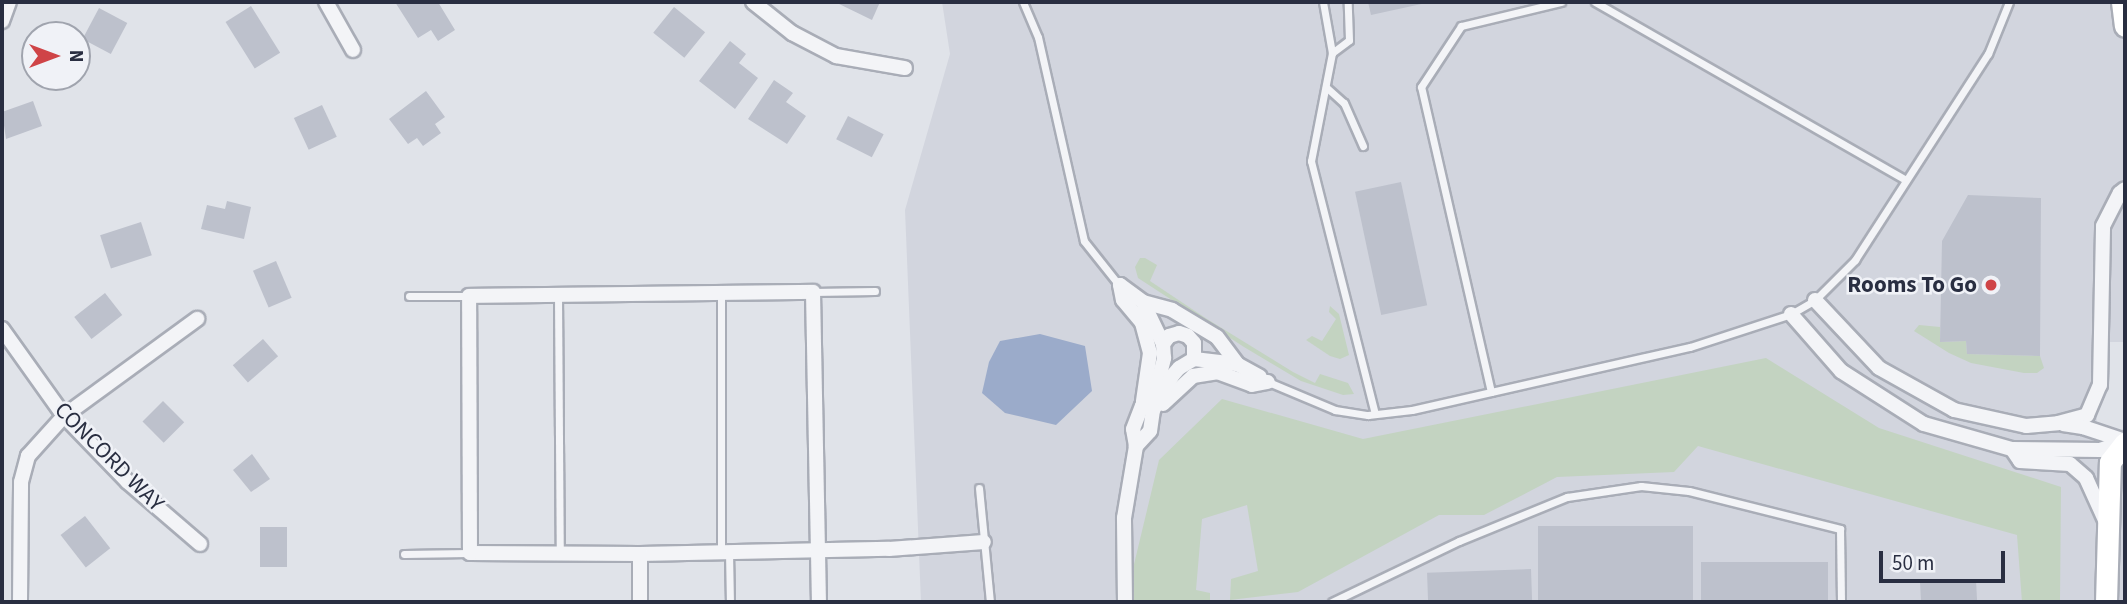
<!DOCTYPE html>
<html>
<head>
<meta charset="utf-8">
<style>
	body { margin:0 }
	#map { position:relative; width:2127px; height:604px; overflow:hidden; background:#e0e3e9; font-family:"Source Sans 3",sans-serif }
	div>[style] { position:absolute }
	[style*='--x'] { left:calc(var(--x)*1px); top:calc(var(--y)*1px); width:calc(var(--w)*1px); rotate:calc(var(--a)*1deg) }
	.built>* { inset:0; background:#d2d5de }
	.green>* { inset:0; background:#c3d3c1 }
	.water>* { inset:0; background:#9babca }
	.building>* { inset:0; background:#bdc1cc; transform-origin:0 0 }
	.roads { filter:drop-shadow(2px 0 #a9adb7) drop-shadow(-2px 0 #a9adb7) drop-shadow(0 2px #a9adb7) drop-shadow(0 -2px #a9adb7) }
	.service>* { height:7px; margin:-3.5px; padding:0 3.5px; transform-origin:3.5px; border-radius:3.5px; background:#f3f4f7 }
	.minor>* { height:14px; margin:-7px; padding:0 7px; transform-origin:7px; border-radius:7px; background:#f3f4f7 }
	.secondary>* { height:21px; margin:-10.5px; padding:0 10.5px; transform-origin:10.5px; border-radius:10.5px; background:#fff }
	.dots>* { width:19px; height:19px; translate:-50% -50%; box-sizing:border-box; border:4px solid #f0f2f7; border-radius:50% }
	span { translate:-50% -50%; white-space:nowrap; text-align:center; line-height:1.15; -webkit-text-stroke:5px #f0f2f7; paint-order:stroke }
	.poi-label { font-size:23px; color:#292e41; font-weight:700 }
	.right { translate:-100% -50%; text-align:right }
	.street-label { font-size:23px; color:#292e41 }
	.frame { position:absolute; inset:0; border:4px solid #292e41; pointer-events:none }
	.north { position:absolute; left:21px; top:21px; width:70px; height:70px; box-sizing:border-box; background:#f0f2f7; border:2px solid #a0a4ae; border-radius:50%; rotate:90deg; font-size:19px; font-weight:700; line-height:28px; text-align:center; color:#292e41 }
	.north::after { content:''; display:block; margin:auto; width:24px; height:32px; background:#cf4447; clip-path:polygon(50% 0,100% 100%,50% 72%,0 100%) }
	.scale { position:absolute; left:1879px; top:551px; width:126px; height:32px; box-sizing:border-box; border:4px solid #292e41; border-top:0; padding-left:9px; font-size:21px; line-height:24px; white-space:nowrap; color:#292e41; -webkit-text-stroke:5px #f0f2f7; paint-order:stroke }
</style>
</head>
<body>
<div id="map">
	<div class="built">
		<i style="clip-path:polygon(942px 2px,2125px 2px,2125px 342px,2103px 342px,2094px 455px,2125px 427px,2125px 602px,921px 602px,905px 210px,950px 54px)"></i>
	</div>
	<div class="green">
		<i style="clip-path:polygon(1140px 258px,1145px 258px,1157px 265px,1150px 281px,1207px 319px,1293px 372px,1315px 383px,1320px 374px,1348px 383px,1354px 394px,1343px 395px,1301px 381px,1244px 347px,1138px 278px,1135px 267px)"></i>
		<i style="clip-path:polygon(1330px 306px,1339px 314px,1349px 355px,1340px 359px,1330px 356px,1306px 340px,1312px 336px,1322px 341px,1336px 319px,1329px 312px)"></i>
		<i style="clip-path:polygon(1919px 325px,1940px 327px,1940px 342px,1966px 341px,1967px 354px,2040px 356px,2044px 368px,2037px 373px,2024px 373px,1971px 363px,1949px 353px,1914px 331px)"></i>
		<i style="clip-path:polygon(1766px 358px,1879px 428px,2061px 487px,2060px 602px,2022px 602px,2017px 535px,1698px 446px,1674px 472px,1557px 477px,1484px 515px,1439px 515px,1298px 592px,1230px 600px,1231px 579px,1258px 571px,1247px 505px,1202px 519px,1196px 590px,1210px 593px,1210px 602px,1125px 602px,1159px 460px,1222px 399px,1363px 439px)"></i>
	</div>
	<div class="water">
		<i style="clip-path:polygon(1040px 334px,1085px 346px,1092px 391px,1056px 425px,1005px 413px,982px 393px,989px 362px,1000px 341px)"></i>
	</div>
	<div class="building">
		<i style="clip-path:polygon(395px 2px,438px 2px,455px 30px,438px 41px,431px 30px,418px 38px)"></i>
		<i style="clip-path:polygon(835px 2px,880px 2px,872px 20px)"></i>
		<i style="clip-path:polygon(1368px 2px,1426px 2px,1426px 3px,1371px 15px)"></i>
		<i style="left:251px;top:6px;width:55px;height:30px;rotate:58deg"></i>
		<i style="left:674px;top:7px;width:40px;height:33px;rotate:39deg"></i>
		<i style="left:99px;top:8px;width:32px;height:35px;rotate:28deg"></i>
		<i style="clip-path:polygon(730px 41px,746px 54px,739px 63px,758px 78px,735px 109px,699px 81px)"></i>
		<i style="clip-path:polygon(774px 80px,793px 93px,786px 102px,806px 116px,787px 144px,748px 119px)"></i>
		<i style="clip-path:polygon(426px 91px,445px 117px,435px 124px,441px 133px,423px 146px,417px 138px,408px 144px,389px 119px)"></i>
		<i style="clip-path:polygon(33px 101px,42px 126px,6px 139px,2px 112px)"></i>
		<i style="left:322px;top:105px;width:35px;height:31px;rotate:65deg"></i>
		<i style="left:848px;top:116px;width:40px;height:26px;rotate:27deg"></i>
		<i style="left:1401px;top:182px;width:126px;height:47px;rotate:78deg"></i>
		<i style="clip-path:polygon(1968px 195px,2041px 198px,2040px 356px,1967px 354px,1966px 341px,1940px 342px,1942px 241px)"></i>
		<i style="clip-path:polygon(227px 201px,251px 207px,244px 239px,201px 229px,207px 205px,225px 209px)"></i>
		<i style="left:141px;top:222px;width:35px;height:43px;rotate:72deg"></i>
		<i style="left:276px;top:261px;width:40px;height:25px;rotate:67deg"></i>
		<i style="left:105px;top:293px;width:28px;height:39px;rotate:52deg"></i>
		<i style="left:263px;top:339px;width:23px;height:40px;rotate:49deg"></i>
		<i style="left:163px;top:401px;width:30px;height:29px;rotate:45deg"></i>
		<i style="clip-path:polygon(252px 454px,270px 479px,251px 492px,233px 470px)"></i>
		<i style="left:85px;top:516px;width:41px;height:31px;rotate:52deg"></i>
		<i style="left:1538px;top:526px;width:155px;height:76px"></i>
		<i style="left:260px;top:527px;width:27px;height:40px"></i>
		<i style="left:1828px;top:562px;width:40px;height:127px;rotate:90deg"></i>
		<i style="left:1531px;top:569px;width:33px;height:104px;rotate:88deg"></i>
		<i style="left:1976px;top:580px;width:22px;height:56px;rotate:87deg"></i>
	</div>
	<div class="roads">
		<div class="service">
			<i style="--x:1023;--y:2;--w:38;--a:67"></i>
			<i style="--x:1038;--y:37;--w:209;--a:77.3"></i>
			<i style="--x:1084;--y:241;--w:56;--a:51.5"></i>
			<i style="--x:1323;--y:2;--w:52;--a:80"></i>
			<i style="--x:1332;--y:53;--w:110;--a:101"></i>
			<i style="--x:1311;--y:161;--w:261;--a:75.8"></i>
			<i style="--x:1595;--y:2;--w:358;--a:29.8"></i>
			<i style="--x:1332;--y:53;--w:21;--a:-37"></i>
			<i style="--x:1349;--y:40;--w:38;--a:-92"></i>
			<i style="--x:1326;--y:87;--w:24;--a:42"></i>
			<i style="--x:1344;--y:103;--w:47;--a:66.2"></i>
			<i style="--x:813;--y:292;--w:62;--a:-0.9"></i>
			<i style="--x:721;--y:294;--w:259;--a:90"></i>
			<i style="--x:409;--y:296;--w:59;--a:0"></i>
			<i style="--x:558;--y:296;--w:257;--a:89.6"></i>
			<i style="--x:1266;--y:381;--w:75;--a:22.8"></i>
			<i style="--x:1335;--y:410;--w:33;--a:9"></i>
			<i style="--x:1368;--y:415;--w:44;--a:-6.5"></i>
			<i style="--x:1412;--y:410;--w:285;--a:-12.8"></i>
			<i style="--x:1690;--y:347;--w:106;--a:-18.1"></i>
			<i style="--x:1791;--y:314;--w:28;--a:-30"></i>
			<i style="--x:1815;--y:300;--w:57;--a:-45"></i>
			<i style="--x:1855;--y:260;--w:245;--a:-57.2"></i>
			<i style="--x:1988;--y:54;--w:56;--a:-68"></i>
			<i style="--x:1491;--y:392;--w:313;--a:-102.9"></i>
			<i style="--x:1421;--y:87;--w:73;--a:-56.7"></i>
			<i style="--x:1461;--y:26;--w:103;--a:-13.5"></i>
			<i style="--x:979;--y:488;--w:115;--a:84.5"></i>
			<i style="--x:729;--y:552;--w:50;--a:88.9"></i>
			<i style="--x:404;--y:554;--w:65;--a:-0.9"></i>
			<i style="--x:1332;--y:602;--w:141;--a:-25.7"></i>
			<i style="--x:1459;--y:541;--w:117;--a:-22.2"></i>
			<i style="--x:1567;--y:497;--w:75;--a:-8.5"></i>
			<i style="--x:1641;--y:486;--w:48;--a:5.9"></i>
			<i style="--x:1689;--y:491;--w:156;--a:14.1"></i>
			<i style="--x:1840;--y:529;--w:73;--a:89.2"></i>
		</div>
		<div class="minor">
			<i style="--x:326;--y:2;--w:55;--a:60.6"></i>
			<i style="--x:753;--y:2;--w:50;--a:38.5"></i>
			<i style="--x:792;--y:33;--w:50;--a:27.6"></i>
			<i style="--x:836;--y:56;--w:70;--a:9.9"></i>
			<i style="--x:2;--y:21;--w:20;--a:-70"></i>
			<i style="--x:1120;--y:285;--w:29;--a:36"></i>
			<i style="--x:1143;--y:302;--w:30;--a:15"></i>
			<i style="--x:1172;--y:310;--w:52;--a:31"></i>
			<i style="--x:1217;--y:337;--w:34;--a:53"></i>
			<i style="--x:1120;--y:285;--w:15;--a:79"></i>
			<i style="--x:1123;--y:300;--w:30;--a:50"></i>
			<i style="--x:1142;--y:323;--w:31;--a:75"></i>
			<i style="--x:1150;--y:353;--w:49;--a:98.3"></i>
			<i style="--x:1815;--y:300;--w:93;--a:46.7"></i>
			<i style="--x:1879;--y:368;--w:86;--a:29.2"></i>
			<i style="--x:1954;--y:410;--w:74;--a:12.5"></i>
			<i style="--x:2026;--y:426;--w:32;--a:-5"></i>
			<i style="--x:2058;--y:423;--w:30;--a:-15"></i>
			<i style="--x:2087;--y:415;--w:33;--a:-67"></i>
			<i style="--x:2100;--y:385;--w:159;--a:-88.9"></i>
			<i style="--x:2103;--y:226;--w:37;--a:-63"></i>
			<i style="--x:2120;--y:193;--w:6;--a:-39"></i>
			<i style="--x:1143;--y:302;--w:47;--a:64.5"></i>
			<i style="--x:1791;--y:314;--w:76;--a:48.7"></i>
			<i style="--x:1841;--y:371;--w:98;--a:32.6"></i>
			<i style="--x:1924;--y:424;--w:91;--a:15.9"></i>
			<i style="--x:2012;--y:449;--w:88;--a:0.7"></i>
			<i style="--x:2100;--y:450;--w:26;--a:-18"></i>
			<i style="--x:2;--y:329;--w:107;--a:54.5"></i>
			<i style="--x:64;--y:416;--w:92;--a:45.9"></i>
			<i style="--x:128;--y:482;--w:95;--a:40.7"></i>
			<i style="--x:1194;--y:359;--w:43;--a:6.6"></i>
			<i style="--x:1237;--y:364;--w:26;--a:29"></i>
			<i style="--x:1163;--y:404;--w:41;--a:-43"></i>
			<i style="--x:1193;--y:376;--w:24;--a:-9"></i>
			<i style="--x:1217;--y:372;--w:37;--a:20"></i>
			<i style="--x:1252;--y:385;--w:16;--a:-11"></i>
			<i style="--x:2063;--y:424;--w:20;--a:9"></i>
			<i style="--x:2083;--y:427;--w:44;--a:18.4"></i>
			<i style="--x:2012;--y:449;--w:14;--a:56"></i>
			<i style="--x:2020;--y:461;--w:50;--a:3.4"></i>
			<i style="--x:2070;--y:464;--w:21;--a:41"></i>
			<i style="--x:2086;--y:478;--w:46;--a:65.7"></i>
			<i style="--x:640;--y:554;--w:249;--a:-1.2"></i>
			<i style="--x:889;--y:549;--w:95;--a:-4.2"></i>
			<i style="--x:20;--y:602;--w:120;--a:-89.5"></i>
			<i style="--x:21;--y:482;--w:27;--a:-75"></i>
			<i style="--x:28;--y:456;--w:54;--a:-48"></i>
			<i style="--x:64;--y:416;--w:165;--a:-36.1"></i>
			<i style="--x:640;--y:602;--w:48;--a:-90"></i>
			<i style="--x:640;--y:554;--w:170;--a:-179.7"></i>
			<i style="--x:470;--y:553;--w:257;--a:-90.2"></i>
			<i style="--x:469;--y:296;--w:344;--a:-0.7"></i>
			<i style="--x:813;--y:292;--w:310;--a:88.9"></i>
			<i style="--x:1125;--y:602;--w:84;--a:-90.7"></i>
			<i style="--x:1124;--y:518;--w:73;--a:-80.5"></i>
			<i style="--x:1136;--y:446;--w:17;--a:-100"></i>
			<i style="--x:1133;--y:429;--w:25;--a:-69"></i>
			<i style="--x:1142;--y:406;--w:26;--a:-54"></i>
			<i style="--x:1157;--y:385;--w:28;--a:-75"></i>
			<i style="--x:1164;--y:358;--w:14;--a:-94"></i>
			<i style="--x:1163;--y:344;--w:10;--a:-53"></i>
			<i style="--x:1169;--y:336;--w:10;--a:-17"></i>
			<i style="--x:1179;--y:333;--w:9;--a:18"></i>
			<i style="--x:1188;--y:336;--w:9;--a:49"></i>
			<i style="--x:1194;--y:343;--w:16;--a:90"></i>
			<i style="--x:1194;--y:359;--w:17;--a:149"></i>
			<i style="--x:1179;--y:368;--w:11;--a:131"></i>
			<i style="--x:1172;--y:376;--w:39;--a:119"></i>
			<i style="--x:1153;--y:410;--w:21;--a:98"></i>
			<i style="--x:1150;--y:431;--w:21;--a:133"></i>
		</div>
		<div class="secondary">
			<i style="--x:2122;--y:2;--w:24;--a:83"></i>
			<i style="--x:2106;--y:602;--w:140;--a:-88.4"></i>
			<i style="--x:2110;--y:462;--w:24;--a:-52"></i>
		</div>
	</div>
	<div class="dots">
		<i style="left:1991px;top:285px;background:#cf4447"></i>
	</div>
	<div class="poi-label">
		<span class="right" style="left:1977px;top:285px">Rooms To Go</span>
	</div>
	<div class="street-label">
		<span style="left:109px;top:457px;rotate:45deg">CONCORD WAY</span>
	</div>
	<div class="frame"></div>
	<div class="north">N</div>
	<div class="scale">50 m</div>
</div>
</body>
</html>
